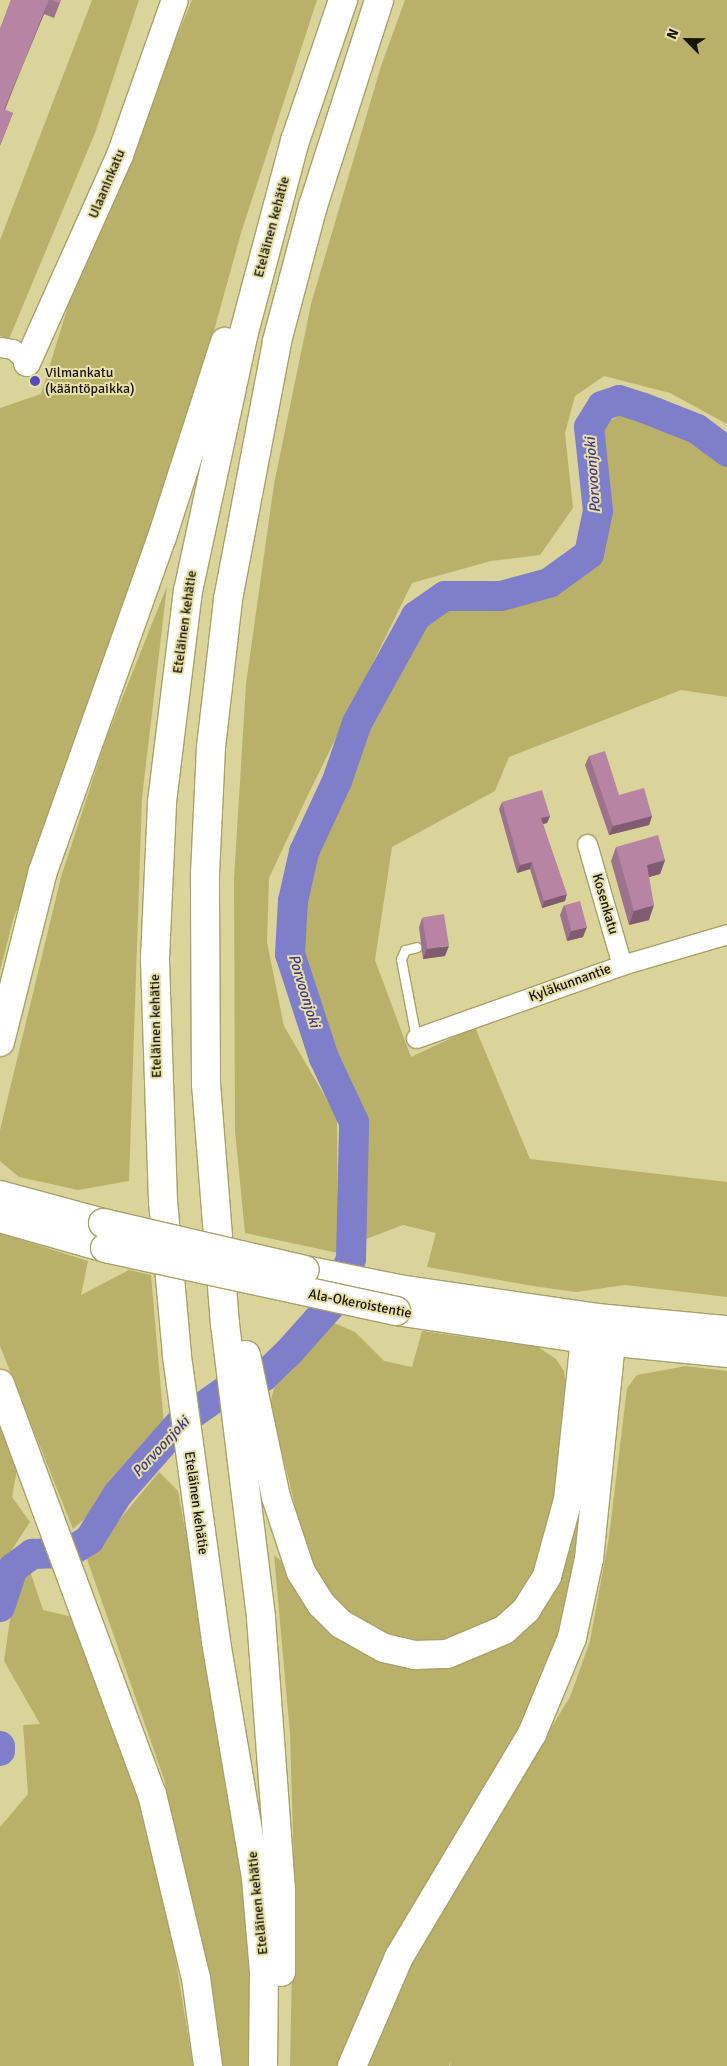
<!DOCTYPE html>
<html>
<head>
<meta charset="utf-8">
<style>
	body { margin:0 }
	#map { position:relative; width:727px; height:2066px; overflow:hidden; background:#dad49b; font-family:Signika,sans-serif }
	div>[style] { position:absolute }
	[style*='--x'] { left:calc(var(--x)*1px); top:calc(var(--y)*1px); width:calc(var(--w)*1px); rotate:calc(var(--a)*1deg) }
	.green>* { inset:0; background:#b9b16a }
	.river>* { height:30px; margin:-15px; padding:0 15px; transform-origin:15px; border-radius:15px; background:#7e7eca }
	.roads { filter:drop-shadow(1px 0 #a7a16a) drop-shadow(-1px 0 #a7a16a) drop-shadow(0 1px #a7a16a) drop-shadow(0 -1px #a7a16a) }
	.lane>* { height:9px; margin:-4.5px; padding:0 4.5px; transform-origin:4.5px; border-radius:4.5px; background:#fff }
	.street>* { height:19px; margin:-9.5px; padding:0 9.5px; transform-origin:9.5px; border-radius:9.5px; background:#fff }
	.secondary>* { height:26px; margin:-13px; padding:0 13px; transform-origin:13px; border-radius:13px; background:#fff }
	.primary>* { height:28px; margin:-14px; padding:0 14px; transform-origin:14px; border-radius:14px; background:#fff }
	.highway>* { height:28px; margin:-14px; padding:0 14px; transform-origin:14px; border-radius:14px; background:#fff }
	.bridges { filter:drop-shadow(1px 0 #a7a16a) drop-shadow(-1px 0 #a7a16a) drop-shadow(0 1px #a7a16a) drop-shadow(0 -1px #a7a16a) }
	.primary-bridge>* { height:28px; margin:-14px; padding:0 14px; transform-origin:14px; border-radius:14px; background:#fff }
	.wall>* { inset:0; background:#9d728c }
	.shaded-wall>* { inset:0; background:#805c72 }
	.building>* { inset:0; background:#b784a3; transform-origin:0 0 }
	.dots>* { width:14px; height:14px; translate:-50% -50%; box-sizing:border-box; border:2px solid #e7e1a8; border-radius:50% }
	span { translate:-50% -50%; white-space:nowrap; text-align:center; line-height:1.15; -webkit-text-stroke:4px #e7e1a8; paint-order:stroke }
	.street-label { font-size:14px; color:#161401 }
	.poi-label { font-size:14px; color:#161401 }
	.left { translate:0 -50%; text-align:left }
	.water-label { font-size:15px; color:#413691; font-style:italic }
	.north { position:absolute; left:662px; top:15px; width:50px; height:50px; -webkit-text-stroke:4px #e7e1a8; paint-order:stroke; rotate:293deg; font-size:14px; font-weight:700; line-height:20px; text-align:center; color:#161401 }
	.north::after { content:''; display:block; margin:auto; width:18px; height:22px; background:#161401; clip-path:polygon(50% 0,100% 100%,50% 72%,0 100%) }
</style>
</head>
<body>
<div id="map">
	<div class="green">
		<i style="clip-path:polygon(92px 0,139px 0,95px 133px,9px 339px,0 336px,0 240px)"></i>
		<i style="clip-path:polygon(192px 0,317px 0,241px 233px,170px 490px,13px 920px,0 971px,0 408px,41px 394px,73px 290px)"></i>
		<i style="clip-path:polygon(405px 0,727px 0,727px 424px,670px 393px,604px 376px,575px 396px,565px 433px,573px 508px,540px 555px,491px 561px,412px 583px,306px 799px,269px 878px,267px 942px,284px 1026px,337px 1117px,338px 1253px,245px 1233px,235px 1131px,234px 879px,246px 684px,274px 484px,311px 304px,381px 66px)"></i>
		<i style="clip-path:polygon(620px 415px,696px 442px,727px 465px,727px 697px,681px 690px,509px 757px,495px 791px,392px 847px,375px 960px,411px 1057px,475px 1027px,530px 1159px,727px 1182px,727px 1297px,625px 1285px,576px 1292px,533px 1286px,427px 1267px,436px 1233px,403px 1225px,366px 1239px,362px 1119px,333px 1050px,300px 944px,315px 853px,346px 785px,364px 727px,424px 624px,452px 608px,502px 606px,550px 591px,594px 563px,609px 509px,599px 427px)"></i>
		<i style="clip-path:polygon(167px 586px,142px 798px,129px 1181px,78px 1190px,19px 1177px,0 1161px,0 1130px,61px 877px,106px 739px)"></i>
		<i style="clip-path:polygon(0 1233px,88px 1261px,81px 1295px,129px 1270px,151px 1275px,164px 1425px,118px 1472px,91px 1513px,73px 1529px,0 1346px)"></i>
		<i style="clip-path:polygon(334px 1323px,355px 1332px,384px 1361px,412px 1367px,422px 1331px,538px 1347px,556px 1359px,564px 1371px,567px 1399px,552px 1535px,519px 1602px,481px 1631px,437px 1644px,403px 1641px,360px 1625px,326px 1596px,308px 1558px,270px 1404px,275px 1385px)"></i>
		<i style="clip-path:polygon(686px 1366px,727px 1371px,727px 2066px,450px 2066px,451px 2061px,449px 2066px,367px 2066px,425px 1932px,570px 1697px,590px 1641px,609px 1537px,627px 1388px,637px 1375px)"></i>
		<i style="clip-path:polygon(588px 1404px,597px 1407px,574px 1588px,548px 1675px,509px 1752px,412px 1908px,366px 2002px,343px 2066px,290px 2066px,294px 1869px,290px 1734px,274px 1555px,407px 1664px,552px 1592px,571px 1548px)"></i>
		<i style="clip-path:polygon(0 1422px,17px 1469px,12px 1497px,30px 1522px,0 1568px)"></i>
		<i style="clip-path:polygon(159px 1472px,178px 1491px,238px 1816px,254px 2016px,251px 2066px,222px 2066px,207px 1968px,164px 1779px,87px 1559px)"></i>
		<i style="clip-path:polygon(29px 1568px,43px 1610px,73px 1617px,141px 1809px,171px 1931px,193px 2066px,0 2066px,0 1827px,28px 1794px,23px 1725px,40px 1724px,4px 1661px,15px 1585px)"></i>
	</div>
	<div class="river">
		<i style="--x:0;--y:1607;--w:41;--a:-71.6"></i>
		<i style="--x:13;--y:1568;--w:24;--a:-36"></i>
		<i style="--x:32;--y:1554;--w:36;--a:-2"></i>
		<i style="--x:68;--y:1553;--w:25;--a:-32"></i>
		<i style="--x:89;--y:1540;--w:54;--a:-57.8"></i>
		<i style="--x:118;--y:1494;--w:97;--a:-48.8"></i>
		<i style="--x:182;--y:1421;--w:65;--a:-34.9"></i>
		<i style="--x:235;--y:1384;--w:29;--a:-14"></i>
		<i style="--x:263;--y:1377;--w:36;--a:-44"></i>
		<i style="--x:289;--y:1352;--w:62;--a:-48.3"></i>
		<i style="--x:330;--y:1306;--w:51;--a:-65.9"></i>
		<i style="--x:351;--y:1259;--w:137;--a:-88.7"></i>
		<i style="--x:354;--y:1122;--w:71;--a:-115.1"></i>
		<i style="--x:324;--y:1058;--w:109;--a:-108.1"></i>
		<i style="--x:290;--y:954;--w:53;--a:-86.8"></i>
		<i style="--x:293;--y:901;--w:50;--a:-77.3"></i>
		<i style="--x:304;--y:852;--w:78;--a:-65.1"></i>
		<i style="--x:337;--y:781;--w:61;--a:-71"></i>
		<i style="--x:357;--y:723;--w:122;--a:-61.1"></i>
		<i style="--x:416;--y:616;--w:35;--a:-35"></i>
		<i style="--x:445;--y:596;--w:56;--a:0"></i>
		<i style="--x:501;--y:596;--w:50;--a:-15.2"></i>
		<i style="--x:549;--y:583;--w:49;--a:-35.9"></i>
		<i style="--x:589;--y:554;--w:44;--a:-78.2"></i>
		<i style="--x:598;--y:511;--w:84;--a:-96.1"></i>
		<i style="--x:589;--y:427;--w:25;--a:-58"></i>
		<i style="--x:602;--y:406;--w:18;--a:-19"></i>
		<i style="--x:619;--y:400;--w:26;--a:18"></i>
		<i style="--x:644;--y:408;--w:57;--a:21.6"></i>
		<i style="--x:697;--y:429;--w:38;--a:37"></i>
		<i style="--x:0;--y:1746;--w:5;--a:90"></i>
	</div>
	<div class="roads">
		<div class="lane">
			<i style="--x:416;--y:1038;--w:80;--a:-100.8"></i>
			<i style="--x:401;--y:959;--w:10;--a:-66"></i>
			<i style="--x:405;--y:950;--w:12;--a:-14"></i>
		</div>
		<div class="street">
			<i style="--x:0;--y:347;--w:13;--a:9"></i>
			<i style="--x:13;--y:349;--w:20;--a:45"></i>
			<i style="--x:587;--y:844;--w:126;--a:73.9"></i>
			<i style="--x:416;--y:1038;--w:219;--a:-19.5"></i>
			<i style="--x:622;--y:965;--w:109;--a:-16.4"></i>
		</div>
		<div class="secondary">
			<i style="--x:27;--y:363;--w:228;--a:-65.9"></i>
			<i style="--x:120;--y:155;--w:164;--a:-70.5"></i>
		</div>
		<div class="primary">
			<i style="--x:0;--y:1195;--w:107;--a:15.2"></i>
			<i style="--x:0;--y:1218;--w:109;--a:15.9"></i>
			<i style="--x:305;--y:1270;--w:96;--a:11.4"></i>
			<i style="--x:399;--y:1289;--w:200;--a:8.3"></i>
			<i style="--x:597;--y:1318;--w:131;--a:5.3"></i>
			<i style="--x:396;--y:1311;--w:191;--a:8.4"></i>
			<i style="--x:585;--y:1339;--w:143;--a:5.6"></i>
		</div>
		<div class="highway">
			<i style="--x:0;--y:1042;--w:176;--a:-75.9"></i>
			<i style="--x:43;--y:871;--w:355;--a:-70.4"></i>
			<i style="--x:162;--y:537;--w:205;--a:-72.1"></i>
			<i style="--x:246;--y:1355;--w:145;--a:78.1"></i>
			<i style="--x:276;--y:1497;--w:79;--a:71.6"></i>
			<i style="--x:301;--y:1572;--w:38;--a:58"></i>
			<i style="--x:321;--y:1604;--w:28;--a:45"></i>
			<i style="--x:341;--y:1624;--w:49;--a:29.2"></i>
			<i style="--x:384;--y:1648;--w:32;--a:13"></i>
			<i style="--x:415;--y:1655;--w:32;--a:-2"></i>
			<i style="--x:447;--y:1654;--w:62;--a:-22.8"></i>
			<i style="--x:504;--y:1630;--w:30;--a:-42"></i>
			<i style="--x:526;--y:1610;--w:40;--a:-58"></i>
			<i style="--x:547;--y:1576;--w:79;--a:-74.6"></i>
			<i style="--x:568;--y:1500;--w:162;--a:-84"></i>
			<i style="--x:585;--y:1339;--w:24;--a:-60"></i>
			<i style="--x:0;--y:1384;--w:437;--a:69.7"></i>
			<i style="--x:152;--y:1794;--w:189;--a:76.6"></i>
			<i style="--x:196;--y:1978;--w:89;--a:82.2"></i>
			<i style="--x:281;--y:1972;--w:82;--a:-90"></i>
			<i style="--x:281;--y:1890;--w:274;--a:-94.2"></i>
			<i style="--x:261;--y:1617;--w:294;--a:-97"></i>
			<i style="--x:225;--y:1325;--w:242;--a:-94.5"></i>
			<i style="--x:206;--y:1084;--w:210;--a:-90.3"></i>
			<i style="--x:205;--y:874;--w:127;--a:-87.3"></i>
			<i style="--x:211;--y:747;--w:149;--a:-83.4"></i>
			<i style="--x:228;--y:599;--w:263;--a:-79.2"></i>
			<i style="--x:277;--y:341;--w:140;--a:-75.1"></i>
			<i style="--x:313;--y:206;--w:216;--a:-72.2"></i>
			<i style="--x:263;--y:2066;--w:94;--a:-89.4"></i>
			<i style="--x:264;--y:1972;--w:94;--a:-94.9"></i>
			<i style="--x:256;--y:1878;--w:240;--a:-99.6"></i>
			<i style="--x:216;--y:1641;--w:289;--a:-97.8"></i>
			<i style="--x:177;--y:1355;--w:154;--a:-95.2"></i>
			<i style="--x:163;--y:1202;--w:244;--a:-91.9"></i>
			<i style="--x:155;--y:958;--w:156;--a:-87.4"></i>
			<i style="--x:162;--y:802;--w:213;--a:-83"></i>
			<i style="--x:188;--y:591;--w:261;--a:-77.8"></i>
			<i style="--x:243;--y:336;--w:202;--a:-75.1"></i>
			<i style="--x:295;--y:141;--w:149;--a:-71.2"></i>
			<i style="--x:352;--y:2066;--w:119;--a:-66.7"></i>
			<i style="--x:399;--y:1957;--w:260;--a:-59.2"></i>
			<i style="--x:532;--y:1734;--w:104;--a:-67.4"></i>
			<i style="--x:572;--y:1638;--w:81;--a:-77.9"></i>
			<i style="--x:589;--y:1559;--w:218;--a:-84.2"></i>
			<i style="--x:611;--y:1342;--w:28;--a:-120"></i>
		</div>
	</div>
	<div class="bridges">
		<div class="primary-bridge">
			<i style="--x:103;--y:1223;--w:207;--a:13.1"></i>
			<i style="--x:105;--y:1248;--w:298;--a:12.2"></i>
		</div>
	</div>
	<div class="wall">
		<i style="clip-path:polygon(11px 0,61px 0,54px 18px,44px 14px,25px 58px,5px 110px,13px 113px,0 146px,0 29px)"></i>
		<i style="clip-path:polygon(589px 756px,619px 795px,652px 816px,649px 825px,609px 835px,585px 765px)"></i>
		<i style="clip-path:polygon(502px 802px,550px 816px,547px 823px,543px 824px,565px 901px,542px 908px,530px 869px,517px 873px,499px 809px)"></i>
		<i style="clip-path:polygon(616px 847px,665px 860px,660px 874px,649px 877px,649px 920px,629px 925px,611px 861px)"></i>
		<i style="clip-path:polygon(564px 905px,583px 937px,567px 941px,560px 915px)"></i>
		<i style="clip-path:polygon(422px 918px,445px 956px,423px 959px,419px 927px)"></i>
	</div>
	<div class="shaded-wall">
		<i style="clip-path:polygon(49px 0,44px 14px,0 121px,31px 44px)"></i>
		<i style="clip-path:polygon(550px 816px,547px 823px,539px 825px,541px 818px)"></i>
		<i style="clip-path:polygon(652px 816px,649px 825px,609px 835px,613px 826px)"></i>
		<i style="clip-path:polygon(665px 860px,660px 874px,642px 879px,647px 865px)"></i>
		<i style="clip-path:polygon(532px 862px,530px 869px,517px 873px,520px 865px)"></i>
		<i style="clip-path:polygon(567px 894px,565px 901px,542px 908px,544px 901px)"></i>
		<i style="clip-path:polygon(654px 905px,649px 920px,629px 925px,634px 911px)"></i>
		<i style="clip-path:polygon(587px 927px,583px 937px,567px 941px,571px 931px)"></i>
		<i style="clip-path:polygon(449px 946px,445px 956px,423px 959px,427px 949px)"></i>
	</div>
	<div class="building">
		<i style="clip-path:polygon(11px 0,49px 0,4px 109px,13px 113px,0 145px,0 29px)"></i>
		<i style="clip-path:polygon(51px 0,61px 0,59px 3px)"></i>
		<i style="clip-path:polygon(605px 751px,619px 795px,644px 788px,652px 816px,613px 826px,589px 756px)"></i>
		<i style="clip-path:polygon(542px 790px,550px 816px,541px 818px,567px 894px,544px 901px,532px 862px,520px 865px,502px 802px)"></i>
		<i style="clip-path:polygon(658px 835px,665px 860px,647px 865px,654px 905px,634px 911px,616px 847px)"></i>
		<i style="left:580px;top:901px;width:27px;height:16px;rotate:75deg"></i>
		<i style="left:444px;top:914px;width:32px;height:22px;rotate:81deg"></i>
	</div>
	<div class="dots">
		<i style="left:35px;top:381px;background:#5748c0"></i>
	</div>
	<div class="street-label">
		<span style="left:107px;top:184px;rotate:-67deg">Ulaaninkatu</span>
		<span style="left:272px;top:227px;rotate:-75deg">Eteläinen kehätie</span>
		<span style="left:185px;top:622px;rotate:-82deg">Eteläinen kehätie</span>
		<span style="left:605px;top:904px;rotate:74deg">Kosenkatu</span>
		<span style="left:570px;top:983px;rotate:-20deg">Kyläkunnantie</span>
		<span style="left:156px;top:1026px;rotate:-91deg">Eteläinen kehätie</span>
		<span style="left:360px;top:1304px;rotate:11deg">Ala-Okeroistentie</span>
		<span style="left:196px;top:1503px;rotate:82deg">Eteläinen kehätie</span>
		<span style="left:258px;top:1903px;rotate:-96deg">Eteläinen kehätie</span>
	</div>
	<div class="poi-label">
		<span class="left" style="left:45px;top:381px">Vilmankatu<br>(kääntöpaikka)</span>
	</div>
	<div class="water-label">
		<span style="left:593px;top:475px;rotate:-94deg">Porvoonjoki</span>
		<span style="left:304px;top:991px;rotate:73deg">Porvoonjoki</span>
		<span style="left:161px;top:1447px;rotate:-47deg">Porvoonjoki</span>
	</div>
	<div class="north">N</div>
</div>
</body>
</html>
